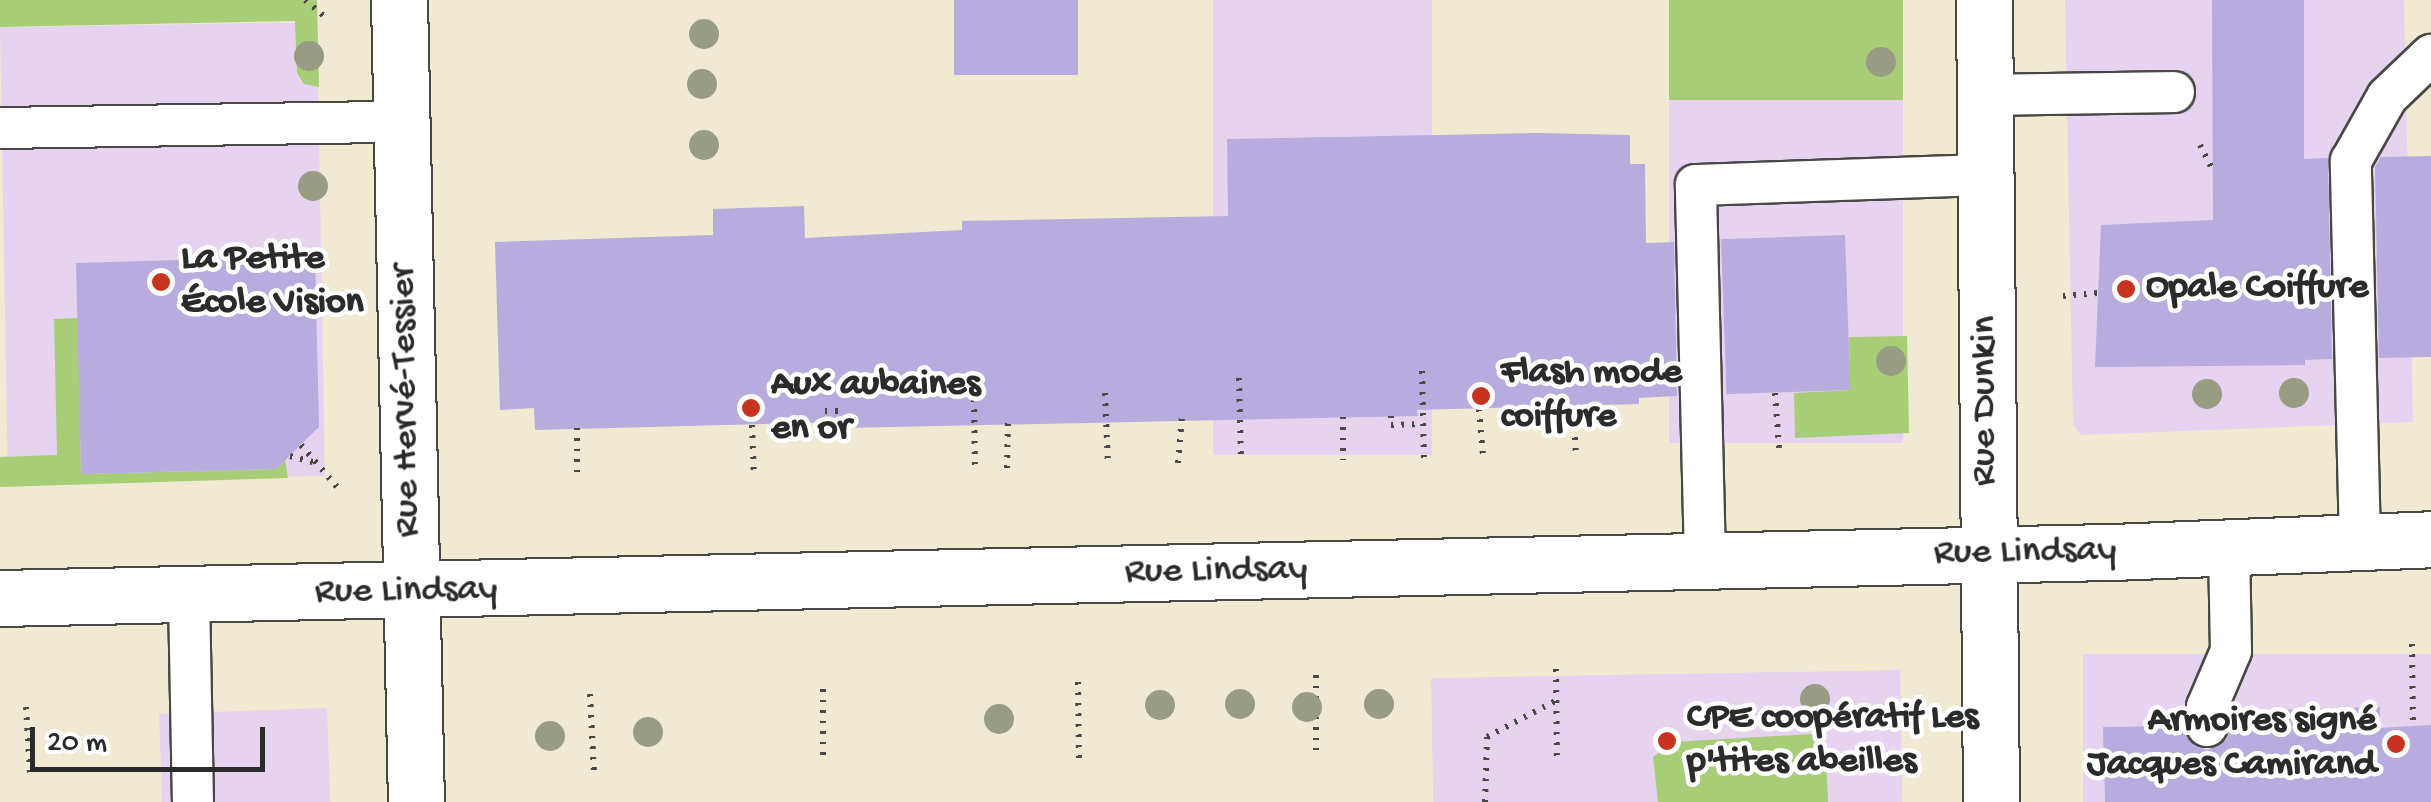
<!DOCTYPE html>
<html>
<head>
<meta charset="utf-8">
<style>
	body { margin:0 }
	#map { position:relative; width:2431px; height:802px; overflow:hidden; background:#efead1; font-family:"Gochi Hand",sans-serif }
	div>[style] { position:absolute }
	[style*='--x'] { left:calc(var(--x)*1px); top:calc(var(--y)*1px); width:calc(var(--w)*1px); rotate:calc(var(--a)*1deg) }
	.built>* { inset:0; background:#e5d3f0; transform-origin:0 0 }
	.green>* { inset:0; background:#a7cd77; transform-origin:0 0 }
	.building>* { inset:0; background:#b7acdd; transform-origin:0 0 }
	.path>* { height:6px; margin-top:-3px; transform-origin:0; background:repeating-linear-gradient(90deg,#484844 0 2.5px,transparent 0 10.5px) }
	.roads { filter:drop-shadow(2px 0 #484844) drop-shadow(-2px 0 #484844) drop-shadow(0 2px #484844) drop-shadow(0 -2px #484844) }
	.service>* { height:40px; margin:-20px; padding:0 20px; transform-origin:20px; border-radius:20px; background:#fff }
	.minor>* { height:55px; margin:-27.5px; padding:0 27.5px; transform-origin:27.5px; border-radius:27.5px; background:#fff }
	.tertiary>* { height:55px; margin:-27.5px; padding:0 27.5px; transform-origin:27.5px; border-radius:27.5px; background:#fff }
	.trees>* { width:30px; height:30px; margin:-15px; border-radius:50%; background:#989c82 }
	.dots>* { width:28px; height:28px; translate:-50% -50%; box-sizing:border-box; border:5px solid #fff; border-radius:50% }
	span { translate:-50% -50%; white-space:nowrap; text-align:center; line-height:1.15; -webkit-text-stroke:9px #fff; paint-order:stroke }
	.poi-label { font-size:38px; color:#2b2b2b; font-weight:700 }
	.left { translate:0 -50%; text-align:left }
	.right { translate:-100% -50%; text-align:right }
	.street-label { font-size:38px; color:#2b2b2b }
	.scale { position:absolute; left:30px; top:727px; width:235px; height:45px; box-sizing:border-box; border:5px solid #2b2b2b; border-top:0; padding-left:12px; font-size:30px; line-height:35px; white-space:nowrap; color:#2b2b2b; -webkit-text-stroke:8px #fff; paint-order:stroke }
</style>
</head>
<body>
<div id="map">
	<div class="built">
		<i style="left:1213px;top:0;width:219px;height:455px"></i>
		<i style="left:1669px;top:0;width:234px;height:443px"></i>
		<i style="clip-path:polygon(2065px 0,2404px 0,2413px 422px,2081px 435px,2073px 425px)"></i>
		<i style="left:317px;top:22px;width:454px;height:317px;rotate:89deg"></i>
		<i style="left:2431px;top:654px;width:148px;height:348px;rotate:90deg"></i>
		<i style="left:1900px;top:670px;width:132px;height:469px;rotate:89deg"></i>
		<i style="left:327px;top:708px;width:94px;height:168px;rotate:88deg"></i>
	</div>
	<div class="green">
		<i style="clip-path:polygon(0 0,317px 0,319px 87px,304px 84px,297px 73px,295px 21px,0 27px)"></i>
		<i style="left:1669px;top:0;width:234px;height:100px"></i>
		<i style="clip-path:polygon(78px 318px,81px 474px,276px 469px,285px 460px,288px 478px,0 487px,0 457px,57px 455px,54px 319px)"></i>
		<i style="clip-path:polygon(1907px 336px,1909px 433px,1795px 438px,1794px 393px,1850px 390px,1849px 337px)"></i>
		<i style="clip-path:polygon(1812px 734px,1826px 756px,1828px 802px,1658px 802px,1653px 757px,1673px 742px)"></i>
	</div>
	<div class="building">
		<i style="left:954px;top:0;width:124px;height:75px"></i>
		<i style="clip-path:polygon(2212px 0,2304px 0,2304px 159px,2328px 158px,2332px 359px,2305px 360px,2305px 365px,2095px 367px,2101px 225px,2213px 220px)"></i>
		<i style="clip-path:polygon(1536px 133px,1630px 135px,1630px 164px,1645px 164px,1646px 243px,1674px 242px,1677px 396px,1639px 398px,1639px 404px,1417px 410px,1418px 416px,844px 428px,844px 422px,535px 430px,534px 408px,500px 410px,495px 242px,713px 235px,713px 209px,804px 206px,805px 238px,962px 230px,962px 221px,1228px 216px,1227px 139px)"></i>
		<i style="clip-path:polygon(2431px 156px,2431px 357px,2379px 358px,2375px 167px,2381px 157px)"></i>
		<i style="left:1845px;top:235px;width:155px;height:124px;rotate:88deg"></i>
		<i style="clip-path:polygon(315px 256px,319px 427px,276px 469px,81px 474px,76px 263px)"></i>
		<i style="clip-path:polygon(2380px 707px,2380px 728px,2431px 725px,2431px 802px,2105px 802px,2103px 727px,2183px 726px,2194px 746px,2208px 750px,2227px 739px,2231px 726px,2247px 725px,2247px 711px)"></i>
	</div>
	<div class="path">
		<i style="--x:305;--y:0;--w:31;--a:40"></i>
		<i style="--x:2200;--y:145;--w:29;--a:63"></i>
		<i style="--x:2063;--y:296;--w:35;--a:-5"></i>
		<i style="--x:1422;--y:371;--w:87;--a:88.7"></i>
		<i style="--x:1239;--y:378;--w:84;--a:88.6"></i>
		<i style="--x:1105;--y:393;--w:73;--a:87.6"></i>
		<i style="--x:1775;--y:393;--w:55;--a:85.8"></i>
		<i style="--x:974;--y:399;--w:71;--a:89.2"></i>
		<i style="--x:1573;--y:406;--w:49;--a:86.5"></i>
		<i style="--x:1479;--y:409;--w:47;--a:85.1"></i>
		<i style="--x:825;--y:411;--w:19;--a:0"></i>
		<i style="--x:1391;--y:416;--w:9;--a:90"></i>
		<i style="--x:1391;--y:425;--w:31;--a:-2"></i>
		<i style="--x:1343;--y:417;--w:43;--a:90"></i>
		<i style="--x:752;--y:425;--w:51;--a:87.8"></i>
		<i style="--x:577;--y:428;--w:51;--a:90"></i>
		<i style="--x:301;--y:445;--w:55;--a:49.4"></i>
		<i style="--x:290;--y:456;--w:24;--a:15"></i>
		<i style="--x:1178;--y:463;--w:46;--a:-85"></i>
		<i style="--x:1007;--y:468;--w:46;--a:-88.8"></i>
		<i style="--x:2412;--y:644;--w:82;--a:89.3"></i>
		<i style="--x:1556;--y:669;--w:90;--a:89.4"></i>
		<i style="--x:1316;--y:675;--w:75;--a:90"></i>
		<i style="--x:1078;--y:682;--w:77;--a:89.3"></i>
		<i style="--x:590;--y:694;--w:80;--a:87.1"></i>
		<i style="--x:26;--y:707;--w:66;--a:86.5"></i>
		<i style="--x:823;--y:755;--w:67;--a:-90"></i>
		<i style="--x:1485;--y:802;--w:65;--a:-88.2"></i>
		<i style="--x:1487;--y:737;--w:79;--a:-27.9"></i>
	</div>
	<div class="roads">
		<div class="service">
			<i style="--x:1984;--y:95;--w:190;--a:-0.9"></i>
			<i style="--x:0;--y:128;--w:401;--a:-0.9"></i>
			<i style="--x:2360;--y:541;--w:380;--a:-91.4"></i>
			<i style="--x:2351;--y:161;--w:73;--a:-60.6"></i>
			<i style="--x:2387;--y:97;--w:61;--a:-43.7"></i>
			<i style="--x:1705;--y:560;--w:375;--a:-91.4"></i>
			<i style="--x:1696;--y:185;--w:288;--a:-2"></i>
			<i style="--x:189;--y:596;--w:206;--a:88.9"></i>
			<i style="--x:2207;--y:726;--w:19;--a:-90"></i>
			<i style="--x:2207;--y:707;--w:61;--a:-66.8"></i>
			<i style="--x:2231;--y:651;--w:104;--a:-91.1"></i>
		</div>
		<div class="minor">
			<i style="--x:399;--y:0;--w:802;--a:88.79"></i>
			<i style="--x:1984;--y:0;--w:802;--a:89.5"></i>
		</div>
		<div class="tertiary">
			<i style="--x:0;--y:598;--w:2114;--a:-1.25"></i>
			<i style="--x:2113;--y:552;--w:318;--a:-2.3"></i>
		</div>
	</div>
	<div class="trees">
		<i style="left:704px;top:34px"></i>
		<i style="left:309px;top:56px"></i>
		<i style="left:1881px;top:62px"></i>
		<i style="left:702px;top:84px"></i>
		<i style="left:704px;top:145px"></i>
		<i style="left:313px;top:186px"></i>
		<i style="left:1891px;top:361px"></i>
		<i style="left:2294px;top:393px"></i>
		<i style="left:2207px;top:394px"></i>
		<i style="left:1815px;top:699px"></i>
		<i style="left:1240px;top:704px"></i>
		<i style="left:1379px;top:704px"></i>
		<i style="left:1160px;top:705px"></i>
		<i style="left:1307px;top:707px"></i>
		<i style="left:999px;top:719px"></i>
		<i style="left:648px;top:732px"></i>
		<i style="left:550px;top:736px"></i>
	</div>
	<div class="dots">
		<i style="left:161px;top:282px;background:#c8321e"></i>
		<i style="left:2126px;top:289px;background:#c8321e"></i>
		<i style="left:1481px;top:396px;background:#c8321e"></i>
		<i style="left:751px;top:408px;background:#c8321e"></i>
		<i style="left:1667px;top:741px;background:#c8321e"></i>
		<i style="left:2396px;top:744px;background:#c8321e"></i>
	</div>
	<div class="poi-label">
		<span class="left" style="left:181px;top:282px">La Petite<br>École Vision</span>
		<span class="left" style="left:2146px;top:289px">Opale Coiffure</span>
		<span class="left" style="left:1501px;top:396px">Flash mode<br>coiffure</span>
		<span class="left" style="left:771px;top:408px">Aux aubaines<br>en or</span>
		<span class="left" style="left:1687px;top:741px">CPE coopératif Les<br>p'tites abeilles</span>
		<span class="right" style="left:2376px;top:744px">Armoires signé<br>Jacques Camirand</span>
	</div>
	<div class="street-label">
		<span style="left:407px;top:401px;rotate:-91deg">Rue Hervé-Tessier</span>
		<span style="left:1986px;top:401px;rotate:-90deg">Rue Dunkin</span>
		<span style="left:2025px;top:553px;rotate:-1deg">Rue Lindsay</span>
		<span style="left:1216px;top:572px;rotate:-1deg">Rue Lindsay</span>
		<span style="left:406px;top:592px;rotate:-1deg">Rue Lindsay</span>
	</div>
	<div class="scale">20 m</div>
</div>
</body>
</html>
